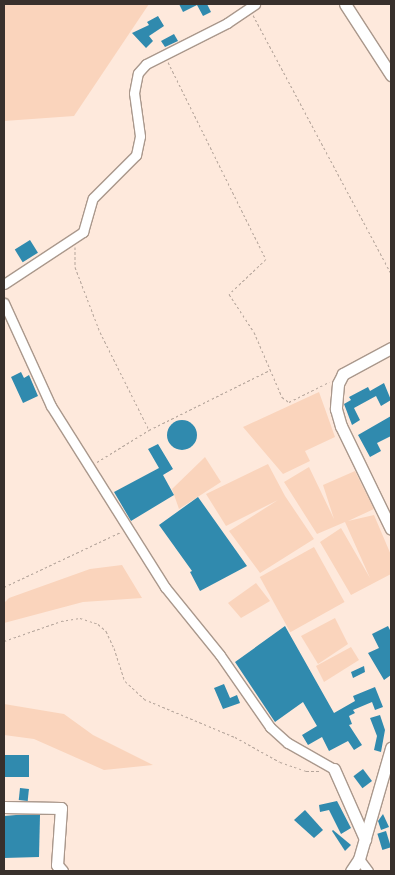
<!DOCTYPE html>
<html>
<head>
<meta charset="utf-8">
<style>
	body { margin:0 }
	#map { position:relative; width:395px; height:875px; overflow:hidden; background:#fee9dc; font-family:"PT Sans",sans-serif }
	div>[style] { position:absolute }
	[style*='--x'] { left:calc(var(--x)*1px); top:calc(var(--y)*1px); width:calc(var(--w)*1px); rotate:calc(var(--a)*1deg) }
	.green>* { inset:0; background:#fad4bc; transform-origin:0 0 }
	.building>* { inset:0; background:#308aae; transform-origin:0 0 }
	.round { border-radius:50% }
	.path>* { height:1px; margin-top:-0.5px; transform-origin:0; background:repeating-linear-gradient(90deg,#b5a59b 0 2.5px,transparent 0 5px) }
	.roads { filter:drop-shadow(1px 0 #aa988c) drop-shadow(-1px 0 #aa988c) drop-shadow(0 1px #aa988c) drop-shadow(0 -1px #aa988c) }
	.street>* { height:9px; margin:-4.5px; padding:0 4.5px; transform-origin:4.5px; border-radius:4.5px; background:#fff }
	.secondary>* { height:11px; margin:-5.5px; padding:0 5.5px; transform-origin:5.5px; border-radius:5.5px; background:#fff }
	span { translate:-50% -50%; white-space:nowrap; text-align:center; line-height:1.15; -webkit-text-stroke:5px #fee9dc; paint-order:stroke }
	.frame { position:absolute; inset:0; border:5px solid #38302c; pointer-events:none }
</style>
</head>
<body>
<div id="map">
	<div class="green">
		<i style="clip-path:polygon(4px 4px,149px 4px,74px 116px,4px 121px)"></i>
		<i style="clip-path:polygon(319px 392px,335px 437px,305px 451px,310px 461px,283px 474px,243px 427px)"></i>
		<i style="clip-path:polygon(205px 457px,221px 482px,179px 509px,172px 489px)"></i>
		<i style="clip-path:polygon(268px 464px,285px 496px,314px 539px,260px 573px,229px 531px,278px 500px,226px 526px,206px 494px)"></i>
		<i style="clip-path:polygon(309px 467px,334px 519px,323px 485px,355px 471px,374px 509px,348px 521px,374px 515px,391px 555px,391px 574px,351px 595px,320px 542px,341px 528px,370px 578px,345px 522px,317px 534px,284px 482px)"></i>
		<i style="left:314px;top:547px;width:63px;height:62px;rotate:61deg"></i>
		<i style="clip-path:polygon(122px 565px,142px 598px,83px 602px,4px 623px,4px 603px,9px 598px,90px 569px)"></i>
		<i style="clip-path:polygon(256px 583px,270px 601px,241px 618px,228px 603px)"></i>
		<i style="clip-path:polygon(335px 618px,348px 644px,318px 664px,301px 636px)"></i>
		<i style="clip-path:polygon(351px 647px,359px 660px,324px 682px,316px 666px)"></i>
		<i style="clip-path:polygon(4px 704px,64px 714px,93px 735px,153px 765px,104px 770px,34px 739px,4px 735px)"></i>
	</div>
	<div class="building">
		<i style="clip-path:polygon(179px 4px,207px 4px,211px 12px,203px 16px,197px 5px,183px 12px)"></i>
		<i style="clip-path:polygon(158px 16px,164px 26px,149px 36px,153px 41px,146px 48px,132px 33px,149px 25px,147px 22px)"></i>
		<i style="clip-path:polygon(174px 34px,178px 41px,165px 47px,161px 41px)"></i>
		<i style="left:30px;top:240px;width:15px;height:18px;rotate:58deg"></i>
		<i style="clip-path:polygon(21px 372px,24px 378px,29px 375px,38px 396px,23px 403px,11px 377px)"></i>
		<i style="clip-path:polygon(384px 383px,391px 400px,381px 406px,376px 396px,354px 408px,360px 420px,352px 425px,344px 404px,351px 400px,349px 397px,368px 387px,370px 391px)"></i>
		<i style="clip-path:polygon(391px 416px,391px 436px,377px 443px,381px 451px,370px 457px,358px 435px)"></i>
		<i class="round" style="left:167px;top:420px;width:30px;height:30px"></i>
		<i style="clip-path:polygon(158px 444px,173px 469px,163px 475px,174px 495px,131px 521px,114px 492px,159px 468px,148px 449px)"></i>
		<i style="clip-path:polygon(198px 497px,247px 566px,200px 591px,190px 572px,192px 571px,159px 525px)"></i>
		<i style="clip-path:polygon(285px 626px,334px 713px,355px 701px,353px 696px,375px 687px,383px 707px,375px 710px,372px 702px,353px 710px,355px 713px,349px 716px,352px 724px,349px 725px,362px 745px,354px 750px,348px 741px,329px 751px,322px 737px,308px 745px,302px 735px,317px 726px,303px 702px,275px 722px,235px 662px)"></i>
		<i style="clip-path:polygon(388px 626px,391px 632px,391px 675px,384px 680px,368px 653px,379px 648px,372px 634px)"></i>
		<i style="clip-path:polygon(364px 666px,365px 672px,353px 678px,351px 672px)"></i>
		<i style="clip-path:polygon(224px 684px,230px 698px,237px 695px,240px 703px,223px 709px,214px 688px)"></i>
		<i style="clip-path:polygon(380px 715px,385px 730px,381px 752px,374px 750px,377px 736px,370px 718px)"></i>
		<i style="left:4px;top:755px;width:25px;height:22px"></i>
		<i style="left:363px;top:769px;width:15px;height:12px;rotate:53deg"></i>
		<i style="left:20px;top:788px;width:9px;height:12px;rotate:6deg"></i>
		<i style="clip-path:polygon(337px 801px,351px 828px,341px 834px,329px 810px,320px 812px,319px 805px)"></i>
		<i style="clip-path:polygon(305px 810px,323px 830px,314px 838px,294px 820px)"></i>
		<i style="clip-path:polygon(383px 814px,389px 827px,381px 830px,378px 821px)"></i>
		<i style="clip-path:polygon(16px 815px,40px 815px,39px 857px,4px 858px,4px 816px)"></i>
		<i style="clip-path:polygon(333px 830px,351px 845px,345px 851px,332px 831px)"></i>
		<i style="left:386px;top:831px;width:17px;height:9px;rotate:73deg"></i>
	</div>
	<div class="path">
		<i style="--x:253;--y:15;--w:293;--a:61.9"></i>
		<i style="--x:168;--y:62;--w:220;--a:63.6"></i>
		<i style="--x:266;--y:259;--w:51;--a:136.6"></i>
		<i style="--x:229;--y:294;--w:45;--a:56.7"></i>
		<i style="--x:254;--y:332;--w:71;--a:66.7"></i>
		<i style="--x:282;--y:397;--w:9;--a:36"></i>
		<i style="--x:289;--y:402;--w:45;--a:-26.6"></i>
		<i style="--x:75;--y:247;--w:20;--a:90"></i>
		<i style="--x:75;--y:267;--w:70;--a:69"></i>
		<i style="--x:100;--y:332;--w:110;--a:63.4"></i>
		<i style="--x:97;--y:462;--w:61;--a:-31.6"></i>
		<i style="--x:149;--y:430;--w:135;--a:-26.4"></i>
		<i style="--x:4;--y:587;--w:129;--a:-25.2"></i>
		<i style="--x:4;--y:641;--w:60;--a:-19.3"></i>
		<i style="--x:61;--y:621;--w:19;--a:-9"></i>
		<i style="--x:80;--y:618;--w:19;--a:18"></i>
		<i style="--x:98;--y:624;--w:11;--a:41"></i>
		<i style="--x:106;--y:631;--w:19;--a:65"></i>
		<i style="--x:114;--y:648;--w:35;--a:72"></i>
		<i style="--x:125;--y:681;--w:26;--a:43"></i>
		<i style="--x:144;--y:699;--w:99;--a:22.7"></i>
		<i style="--x:235;--y:737;--w:51;--a:29.1"></i>
		<i style="--x:280;--y:762;--w:28;--a:19"></i>
		<i style="--x:306;--y:771;--w:13;--a:0"></i>
	</div>
	<div class="roads">
		<div class="street">
			<i style="--x:4;--y:284;--w:95;--a:-33.4"></i>
			<i style="--x:83;--y:232;--w:35;--a:-74"></i>
			<i style="--x:93;--y:198;--w:61;--a:-45"></i>
			<i style="--x:136;--y:155;--w:19;--a:-78"></i>
			<i style="--x:140;--y:136;--w:43;--a:-97.9"></i>
			<i style="--x:134;--y:93;--w:20;--a:-79"></i>
			<i style="--x:138;--y:73;--w:12;--a:-48"></i>
			<i style="--x:146;--y:64;--w:91;--a:-26.8"></i>
			<i style="--x:227;--y:23;--w:34;--a:-34"></i>
			<i style="--x:4;--y:303;--w:113;--a:65.5"></i>
			<i style="--x:51;--y:406;--w:214;--a:57.8"></i>
			<i style="--x:165;--y:587;--w:87;--a:51"></i>
			<i style="--x:220;--y:655;--w:88;--a:55.2"></i>
			<i style="--x:270;--y:727;--w:24;--a:42"></i>
			<i style="--x:288;--y:743;--w:53;--a:29.5"></i>
			<i style="--x:359;--y:859;--w:15;--a:53"></i>
		</div>
		<div class="secondary">
			<i style="--x:345;--y:4;--w:85;--a:57.1"></i>
			<i style="--x:391;--y:348;--w:55;--a:151.6"></i>
			<i style="--x:343;--y:374;--w:11;--a:117"></i>
			<i style="--x:338;--y:384;--w:25;--a:95"></i>
			<i style="--x:336;--y:409;--w:18;--a:74"></i>
			<i style="--x:341;--y:426;--w:114;--a:64.1"></i>
			<i style="--x:334;--y:769;--w:77;--a:66.1"></i>
			<i style="--x:4;--y:807;--w:57;--a:1"></i>
			<i style="--x:61;--y:808;--w:57;--a:94"></i>
			<i style="--x:57;--y:865;--w:8;--a:50"></i>
			<i style="--x:351;--y:871;--w:14;--a:-56"></i>
			<i style="--x:359;--y:859;--w:116;--a:-73.9"></i>
		</div>
	</div>
	<div class="frame"></div>
</div>
</body>
</html>
